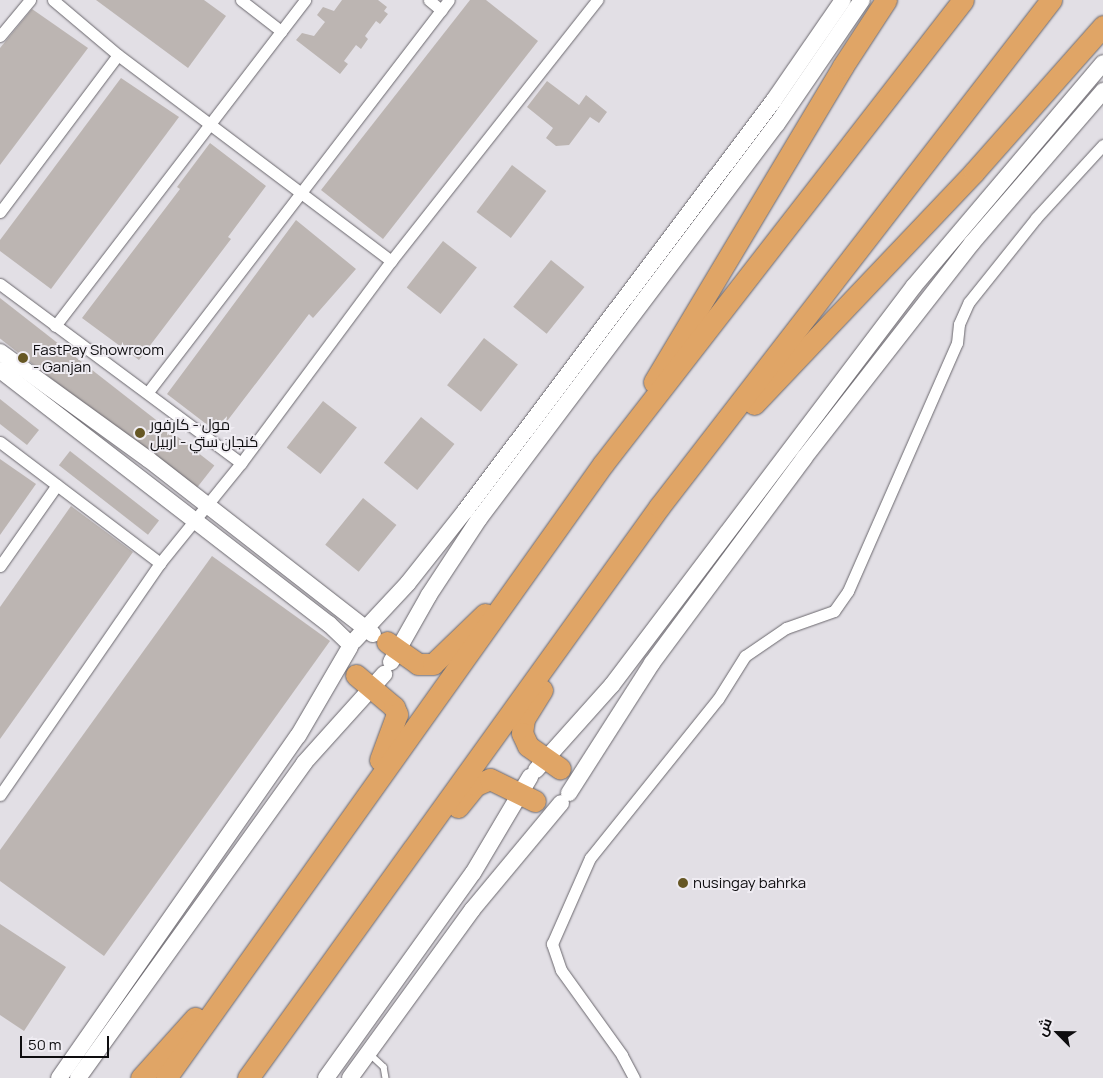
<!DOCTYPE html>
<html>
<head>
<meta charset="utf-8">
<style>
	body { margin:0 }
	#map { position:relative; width:1103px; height:1078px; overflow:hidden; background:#e2dfe5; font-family:Manrope,Cairo,sans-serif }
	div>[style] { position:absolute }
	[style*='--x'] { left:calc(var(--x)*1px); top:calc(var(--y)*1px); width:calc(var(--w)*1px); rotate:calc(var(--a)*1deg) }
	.building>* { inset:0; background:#bcb5b2; transform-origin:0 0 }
	.roads { filter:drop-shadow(0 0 1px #6a676d) drop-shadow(0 0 1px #6a676d) }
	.lane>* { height:5.5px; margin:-2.75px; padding:0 2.75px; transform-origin:2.75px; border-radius:2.75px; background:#fff }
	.street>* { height:11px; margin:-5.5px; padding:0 5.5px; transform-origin:5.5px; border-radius:5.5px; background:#fff }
	.secondary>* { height:16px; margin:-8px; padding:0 8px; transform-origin:8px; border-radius:8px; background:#fff }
	.highway>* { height:21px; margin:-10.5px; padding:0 10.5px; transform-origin:10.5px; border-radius:10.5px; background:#e0a566 }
	.dots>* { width:14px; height:14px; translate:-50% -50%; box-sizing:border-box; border:2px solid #efecf2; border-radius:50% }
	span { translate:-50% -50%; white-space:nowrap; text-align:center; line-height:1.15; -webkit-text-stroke:4px #efecf2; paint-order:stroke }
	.poi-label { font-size:15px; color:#0e0d0f }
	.left { translate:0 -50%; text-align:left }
	.north { position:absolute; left:1033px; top:1008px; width:50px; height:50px; -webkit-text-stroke:4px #efecf2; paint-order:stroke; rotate:293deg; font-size:14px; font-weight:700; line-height:20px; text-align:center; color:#0e0d0f }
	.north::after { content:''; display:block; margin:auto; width:18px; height:22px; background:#0e0d0f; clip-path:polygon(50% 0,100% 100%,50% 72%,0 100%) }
	.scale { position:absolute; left:20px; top:1036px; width:89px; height:22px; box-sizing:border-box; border:2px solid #0e0d0f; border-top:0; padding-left:6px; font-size:15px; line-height:18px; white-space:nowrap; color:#0e0d0f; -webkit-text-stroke:4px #efecf2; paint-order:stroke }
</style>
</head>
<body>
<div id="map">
	<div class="building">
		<div style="clip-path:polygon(96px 0,204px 0,226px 16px,188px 68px)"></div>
		<div style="clip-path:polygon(342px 0,378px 0,387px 7px,384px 11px,388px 14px,380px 24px,376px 21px,365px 36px,368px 39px,361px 49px,356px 45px,344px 61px,348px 64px,340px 74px,296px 40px,302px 33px,314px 36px,325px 22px,317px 15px,323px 7px,334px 11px)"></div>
		<div style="clip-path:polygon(470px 0,486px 0,538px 41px,383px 239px,321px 190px)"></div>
		<div style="clip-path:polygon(32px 9px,88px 48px,0 165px,0 48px)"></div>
		<div style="clip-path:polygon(121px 78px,179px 117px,51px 289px,0 251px,0 240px)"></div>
		<div style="clip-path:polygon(547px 81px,579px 105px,586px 95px,607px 112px,599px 123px,590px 117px,569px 145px,556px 146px,546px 138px,553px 128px,527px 107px)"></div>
		<div style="clip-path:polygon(210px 143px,266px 186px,228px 237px,231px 239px,139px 360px,82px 318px,180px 189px,177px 187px)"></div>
		<div style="left:512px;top:165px;width:43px;height:59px;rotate:37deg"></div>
		<div style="clip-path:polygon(296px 220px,356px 269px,313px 318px,309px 314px,218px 433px,167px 394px)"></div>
		<div style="left:443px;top:241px;width:43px;height:59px;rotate:38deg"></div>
		<div style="left:551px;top:260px;width:43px;height:60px;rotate:39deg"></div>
		<div style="left:0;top:298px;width:272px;height:32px;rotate:38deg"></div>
		<div style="left:484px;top:338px;width:43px;height:60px;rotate:38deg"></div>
		<div style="clip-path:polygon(0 399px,39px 430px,27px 445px,0 424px)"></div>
		<div style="left:323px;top:401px;width:43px;height:59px;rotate:38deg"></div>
		<div style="left:421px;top:417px;width:43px;height:59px;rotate:39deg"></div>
		<div style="left:70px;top:451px;width:113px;height:18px;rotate:38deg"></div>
		<div style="clip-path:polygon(0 459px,36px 484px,0 535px)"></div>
		<div style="left:363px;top:498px;width:43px;height:60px;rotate:39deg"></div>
		<div style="clip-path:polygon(71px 506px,133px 552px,0 739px,0 607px)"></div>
		<div style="clip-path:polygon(212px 556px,330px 641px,104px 956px,0 881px,0 850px)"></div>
		<div style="clip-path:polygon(0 924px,66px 967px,24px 1031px,0 1015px)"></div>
	</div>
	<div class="roads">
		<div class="lane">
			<div style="--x:370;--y:1054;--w:19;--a:43"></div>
			<div style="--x:384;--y:1067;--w:11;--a:80"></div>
		</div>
		<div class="street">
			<div style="--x:53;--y:0;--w:85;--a:40.2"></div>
			<div style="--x:118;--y:55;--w:342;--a:37"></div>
			<div style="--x:241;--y:0;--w:51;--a:37.8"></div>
			<div style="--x:429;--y:0;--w:16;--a:40"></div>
			<div style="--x:0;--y:36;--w:47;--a:-50.2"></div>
			<div style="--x:0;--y:212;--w:196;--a:-53.1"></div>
			<div style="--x:0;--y:284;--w:300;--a:36.6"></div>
			<div style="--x:55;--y:326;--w:411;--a:-52.5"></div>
			<div style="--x:148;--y:392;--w:494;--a:-52.5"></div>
			<div style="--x:0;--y:442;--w:201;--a:37.1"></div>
			<div style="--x:0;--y:566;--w:99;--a:-54.9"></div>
			<div style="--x:0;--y:795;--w:282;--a:-55.4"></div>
			<div style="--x:160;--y:563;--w:129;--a:-51"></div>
			<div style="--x:241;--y:463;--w:252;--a:-53.4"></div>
			<div style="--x:391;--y:261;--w:333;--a:-51.7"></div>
			<div style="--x:634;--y:1078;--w:26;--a:-118"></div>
			<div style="--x:622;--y:1055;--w:105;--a:-125.7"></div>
			<div style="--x:561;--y:970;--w:28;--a:-109"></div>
			<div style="--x:552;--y:944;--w:94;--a:-66.2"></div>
			<div style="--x:590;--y:858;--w:204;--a:-51.2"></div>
			<div style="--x:718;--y:699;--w:51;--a:-57.9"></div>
			<div style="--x:745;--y:656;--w:50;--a:-34.3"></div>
			<div style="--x:786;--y:628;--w:51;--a:-19.5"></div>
			<div style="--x:834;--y:611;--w:24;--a:-55"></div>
			<div style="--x:848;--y:591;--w:271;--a:-66.3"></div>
			<div style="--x:957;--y:343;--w:19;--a:-84"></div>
			<div style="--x:959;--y:324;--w:24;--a:-66"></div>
			<div style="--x:969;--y:302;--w:107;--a:-51.4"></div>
			<div style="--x:1036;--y:218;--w:99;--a:-47.5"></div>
		</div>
		<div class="secondary">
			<div style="--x:0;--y:352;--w:183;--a:35.9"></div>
			<div style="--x:148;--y:459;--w:285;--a:37.9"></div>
			<div style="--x:0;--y:370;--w:416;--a:37.7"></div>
			<div style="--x:329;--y:624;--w:30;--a:44"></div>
			<div style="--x:354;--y:641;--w:79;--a:-47"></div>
			<div style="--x:408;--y:583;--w:92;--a:-51.6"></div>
			<div style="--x:465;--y:511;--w:514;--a:-53.06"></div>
			<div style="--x:774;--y:100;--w:121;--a:-55.4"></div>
			<div style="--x:391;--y:662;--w:77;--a:-60.4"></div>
			<div style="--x:429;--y:595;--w:91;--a:-56.7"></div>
			<div style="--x:479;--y:519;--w:495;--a:-53"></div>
			<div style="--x:777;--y:124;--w:150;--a:-55.6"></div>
			<div style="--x:536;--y:770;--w:114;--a:-48.2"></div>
			<div style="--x:612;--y:685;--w:500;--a:-52.88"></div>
			<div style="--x:914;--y:286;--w:292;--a:-49.7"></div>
			<div style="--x:569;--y:793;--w:154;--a:-57.4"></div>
			<div style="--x:652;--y:663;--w:255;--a:-53.4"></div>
			<div style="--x:804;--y:458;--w:273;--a:-52"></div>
			<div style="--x:972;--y:243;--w:201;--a:-49.2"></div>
			<div style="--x:59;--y:1078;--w:417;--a:-55.1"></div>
			<div style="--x:298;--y:736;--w:103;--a:-59.7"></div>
			<div style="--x:78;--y:1078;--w:388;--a:-54.3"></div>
			<div style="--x:304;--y:763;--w:120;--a:-48"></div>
			<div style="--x:326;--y:1078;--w:252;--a:-54.4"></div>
			<div style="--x:473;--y:873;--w:112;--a:-59.3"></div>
			<div style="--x:350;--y:1078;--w:208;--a:-54"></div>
			<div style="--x:472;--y:910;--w:139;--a:-50.2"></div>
		</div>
		<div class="highway">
			<div style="--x:654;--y:382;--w:368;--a:-59.1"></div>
			<div style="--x:843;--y:66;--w:79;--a:-56.9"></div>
			<div style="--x:754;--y:404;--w:320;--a:-46.5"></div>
			<div style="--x:974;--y:172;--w:195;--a:-48.5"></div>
			<div style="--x:387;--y:642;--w:38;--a:35"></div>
			<div style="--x:418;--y:664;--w:15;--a:0"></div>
			<div style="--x:433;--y:664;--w:72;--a:-43.9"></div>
			<div style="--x:356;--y:675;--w:50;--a:40.1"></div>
			<div style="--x:394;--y:707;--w:8;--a:67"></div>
			<div style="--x:397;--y:714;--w:49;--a:110.3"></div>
			<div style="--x:542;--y:690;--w:34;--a:122"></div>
			<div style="--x:524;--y:719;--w:14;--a:98"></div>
			<div style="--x:522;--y:733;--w:14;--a:65"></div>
			<div style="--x:528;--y:746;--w:39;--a:35"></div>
			<div style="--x:458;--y:807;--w:28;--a:-51"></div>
			<div style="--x:476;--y:785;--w:15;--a:-23"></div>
			<div style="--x:490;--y:779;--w:50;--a:26.1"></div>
			<div style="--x:141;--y:1078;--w:81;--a:-48"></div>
			<div style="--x:166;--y:1078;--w:754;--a:-54.56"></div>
			<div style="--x:603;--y:464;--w:587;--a:-52.19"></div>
			<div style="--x:248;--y:1078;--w:704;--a:-54.25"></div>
			<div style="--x:659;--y:507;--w:641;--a:-52.29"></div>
		</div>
	</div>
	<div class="dots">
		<div style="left:23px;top:358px;background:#665724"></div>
		<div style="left:140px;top:433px;background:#665724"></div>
		<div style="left:683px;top:883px;background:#665724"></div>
	</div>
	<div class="poi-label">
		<span class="left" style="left:33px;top:358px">FastPay Showroom<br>- Ganjan</span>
		<span class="left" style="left:150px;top:433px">مول - كارفور<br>كنجان ستي - اربيل</span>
		<span class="left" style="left:693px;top:883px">nusingay bahrka</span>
	</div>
	<div class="north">ش</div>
	<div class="scale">50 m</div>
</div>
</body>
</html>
